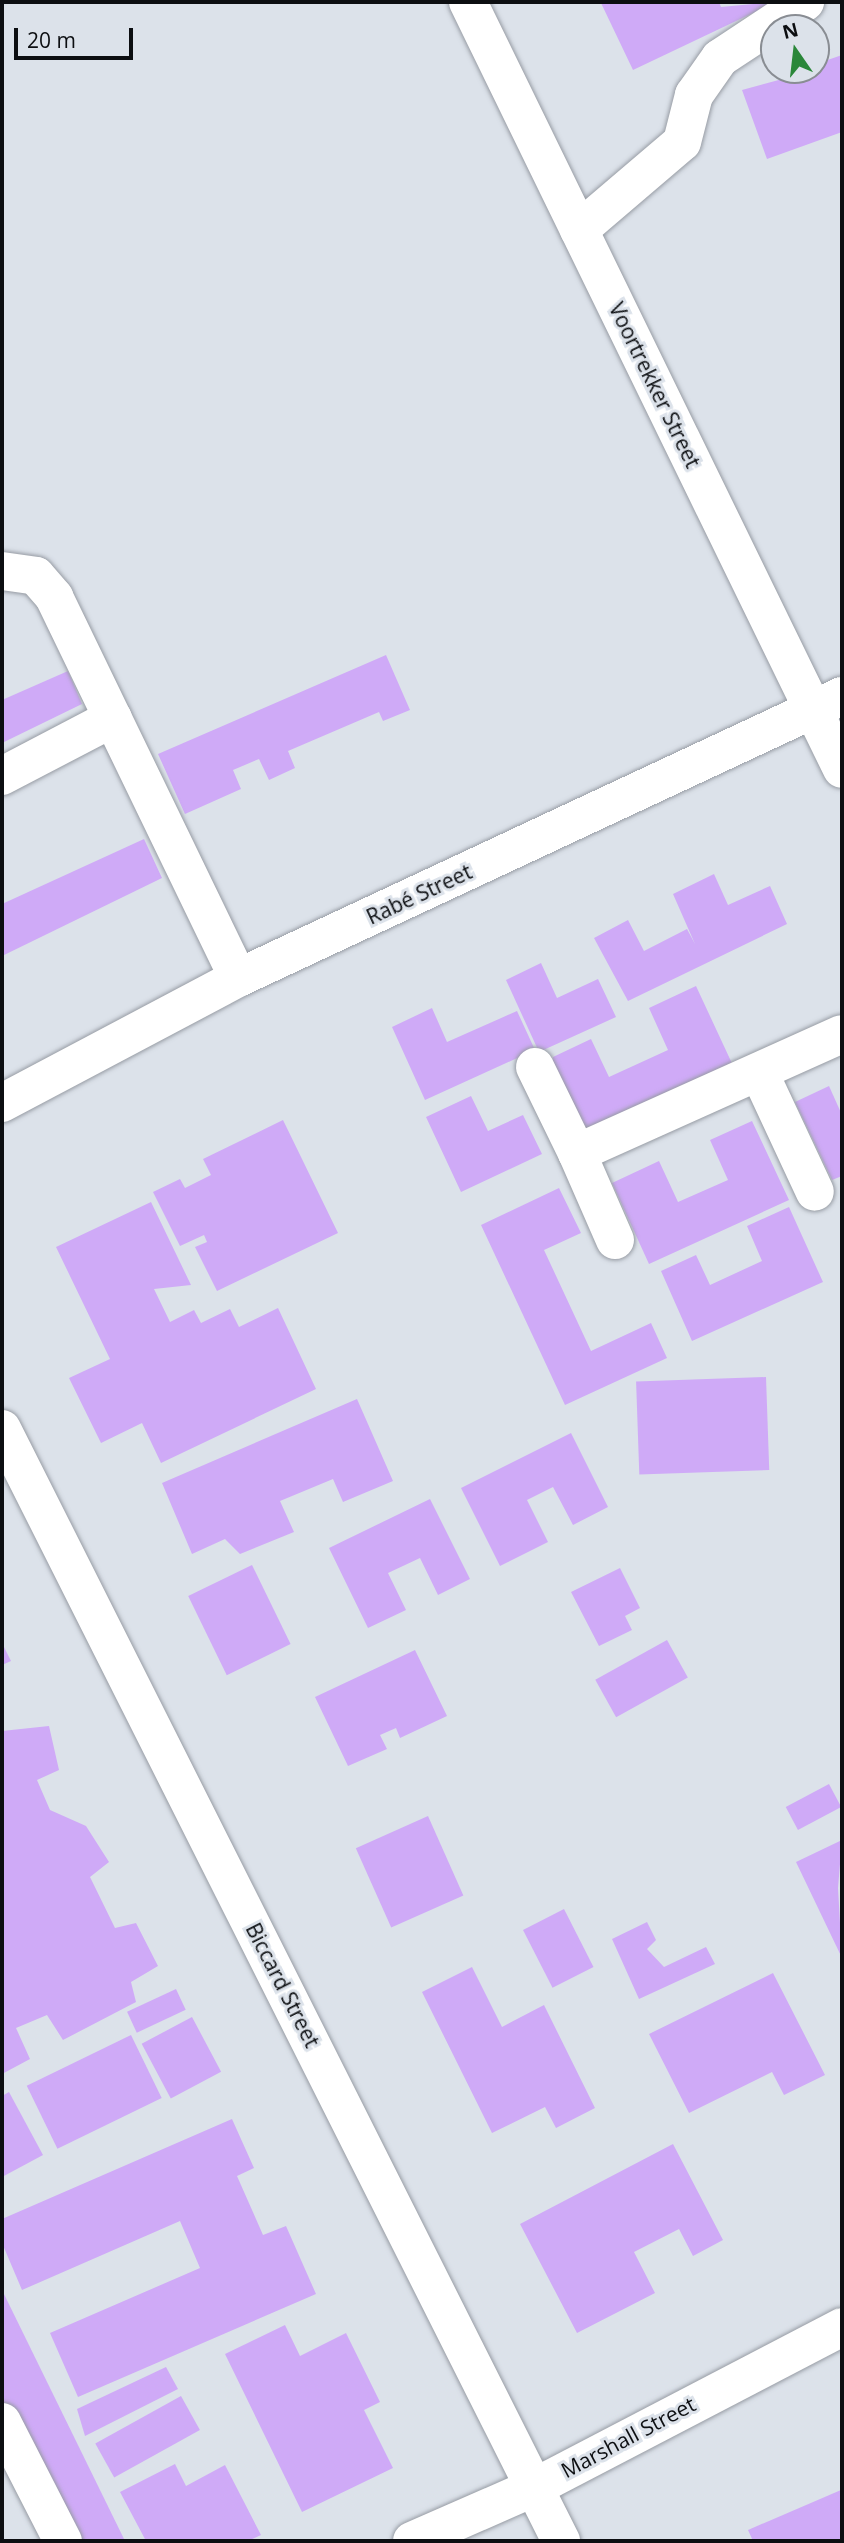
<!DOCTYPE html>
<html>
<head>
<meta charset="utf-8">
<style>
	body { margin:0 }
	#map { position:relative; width:844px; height:2543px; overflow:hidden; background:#dce2ea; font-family:"Open Sans",sans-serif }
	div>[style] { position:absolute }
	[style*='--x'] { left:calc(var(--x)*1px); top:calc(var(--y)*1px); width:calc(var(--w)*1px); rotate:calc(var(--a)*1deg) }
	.building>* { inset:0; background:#cfaaf7; transform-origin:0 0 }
	.roads { filter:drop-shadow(0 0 2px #979ca4) drop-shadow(0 0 2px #979ca4) }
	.minor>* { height:38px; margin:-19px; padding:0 19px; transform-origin:19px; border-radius:19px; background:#fff }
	span { translate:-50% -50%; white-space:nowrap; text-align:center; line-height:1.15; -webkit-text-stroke:6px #dce2ea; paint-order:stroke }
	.street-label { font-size:21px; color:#0c0e11 }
	.frame { position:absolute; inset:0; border:4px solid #0c0e11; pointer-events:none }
	.north { position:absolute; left:760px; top:14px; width:70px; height:70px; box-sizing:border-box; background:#dce2ea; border:2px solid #898d93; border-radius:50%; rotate:346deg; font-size:19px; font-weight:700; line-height:28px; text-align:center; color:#0c0e11 }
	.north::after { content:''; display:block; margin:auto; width:24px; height:32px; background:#2a8739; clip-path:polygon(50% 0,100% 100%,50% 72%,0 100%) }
	.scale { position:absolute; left:14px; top:28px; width:119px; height:32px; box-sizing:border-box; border:4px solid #0c0e11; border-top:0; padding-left:9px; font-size:21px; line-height:24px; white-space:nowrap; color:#0c0e11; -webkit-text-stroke:5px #dce2ea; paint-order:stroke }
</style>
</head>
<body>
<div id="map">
	<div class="building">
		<div style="clip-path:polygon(719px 2px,721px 7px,776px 2px,633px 70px,601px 3px)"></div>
		<div style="clip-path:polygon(842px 55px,842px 132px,767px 159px,742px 90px,816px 70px,816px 64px)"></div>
		<div style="clip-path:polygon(386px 655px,410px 710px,383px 721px,379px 712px,288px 751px,295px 768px,269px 780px,259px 759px,233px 770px,241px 789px,185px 814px,158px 754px)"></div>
		<div style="clip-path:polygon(68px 671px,82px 704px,2px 743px,2px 700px)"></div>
		<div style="clip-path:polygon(144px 839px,162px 878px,2px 956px,2px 904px)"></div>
		<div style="clip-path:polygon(714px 874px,728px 905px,770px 886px,787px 924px,628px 1001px,594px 938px,628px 920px,644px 951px,687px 929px,695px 944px,673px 894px)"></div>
		<div style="clip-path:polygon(541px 963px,557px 998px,598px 979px,616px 1017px,539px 1052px,506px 980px)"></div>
		<div style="clip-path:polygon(696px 986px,736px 1072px,586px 1141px,552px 1069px,553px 1057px,591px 1039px,609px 1077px,668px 1050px,649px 1008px)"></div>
		<div style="clip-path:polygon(432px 1008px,447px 1042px,517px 1011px,535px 1050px,425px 1100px,392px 1027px)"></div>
		<div style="clip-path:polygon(829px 1086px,842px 1115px,842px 1176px,832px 1180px,795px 1102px)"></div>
		<div style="clip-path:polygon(471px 1096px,488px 1131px,523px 1115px,542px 1154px,461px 1192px,426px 1117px)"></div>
		<div style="clip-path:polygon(283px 1120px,338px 1233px,217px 1291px,195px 1247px,207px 1242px,204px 1235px,180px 1246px,153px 1192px,180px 1179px,185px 1188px,211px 1175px,203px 1159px)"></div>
		<div style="clip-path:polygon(752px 1121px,789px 1200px,649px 1264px,612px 1183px,659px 1161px,678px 1202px,728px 1180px,710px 1140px)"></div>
		<div style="clip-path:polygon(559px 1188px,581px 1233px,544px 1250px,591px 1351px,651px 1323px,667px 1358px,565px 1405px,481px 1225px)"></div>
		<div style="clip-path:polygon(151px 1202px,191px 1285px,154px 1289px,170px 1322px,194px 1310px,201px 1323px,230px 1309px,239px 1327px,278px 1308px,316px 1389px,161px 1463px,142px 1423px,101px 1443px,69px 1378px,110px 1359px,56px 1247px)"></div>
		<div style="clip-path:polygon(789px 1207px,823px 1282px,692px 1341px,661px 1271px,696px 1255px,710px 1285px,762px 1261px,747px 1226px)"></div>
		<div style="left:766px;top:1377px;width:93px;height:130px;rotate:88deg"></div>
		<div style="clip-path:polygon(357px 1399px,393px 1481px,343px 1502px,333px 1479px,280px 1501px,294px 1532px,240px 1554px,225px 1539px,192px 1554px,162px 1483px)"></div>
		<div style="clip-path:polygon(571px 1433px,608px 1507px,573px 1525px,553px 1487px,527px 1500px,548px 1542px,500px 1566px,461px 1488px)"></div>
		<div style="clip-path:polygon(430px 1499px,470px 1579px,438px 1595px,420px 1558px,388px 1573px,406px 1610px,368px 1628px,329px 1548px)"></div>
		<div style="left:252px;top:1565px;width:88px;height:71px;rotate:64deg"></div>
		<div style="clip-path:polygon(620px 1568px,640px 1608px,625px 1616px,632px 1630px,599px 1646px,571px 1592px)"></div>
		<div style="left:667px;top:1640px;width:43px;height:82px;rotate:61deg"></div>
		<div style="clip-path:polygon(2px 1643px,11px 1661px,2px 1665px)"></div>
		<div style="clip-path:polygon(415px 1650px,447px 1716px,400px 1738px,396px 1728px,380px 1735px,387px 1749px,348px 1766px,315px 1697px)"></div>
		<div style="clip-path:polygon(49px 1726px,59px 1770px,37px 1780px,50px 1810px,86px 1826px,109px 1862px,90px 1877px,115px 1928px,136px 1923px,158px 1966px,131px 1982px,136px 2002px,63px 2040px,47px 2015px,16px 2028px,30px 2059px,2px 2074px,2px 1731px)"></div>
		<div style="left:829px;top:1784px;width:26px;height:49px;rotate:62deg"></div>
		<div style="left:428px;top:1816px;width:87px;height:79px;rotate:66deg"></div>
		<div style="clip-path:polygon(842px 1840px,838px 1888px,842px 1958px,796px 1862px)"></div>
		<div style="left:564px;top:1909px;width:65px;height:46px;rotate:63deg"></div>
		<div style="clip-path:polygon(647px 1922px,656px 1940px,647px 1949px,664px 1967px,706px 1947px,715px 1964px,639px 1999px,612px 1939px)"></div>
		<div style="clip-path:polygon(472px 1967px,502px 2027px,544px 2005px,595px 2108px,556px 2128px,545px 2107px,492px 2133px,422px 1992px)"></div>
		<div style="clip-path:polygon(773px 1973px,825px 2075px,784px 2095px,772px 2072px,689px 2113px,649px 2034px)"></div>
		<div style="left:176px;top:1989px;width:23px;height:54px;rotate:65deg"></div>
		<div style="left:192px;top:2017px;width:62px;height:57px;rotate:62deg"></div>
		<div style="left:131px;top:2035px;width:70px;height:116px;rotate:64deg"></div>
		<div style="clip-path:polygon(9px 2092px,43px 2155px,2px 2177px,2px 2096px)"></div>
		<div style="clip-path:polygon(232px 2119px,254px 2168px,237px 2176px,263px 2235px,286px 2226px,316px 2294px,78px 2397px,50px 2333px,200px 2268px,180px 2221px,22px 2290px,2px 2243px,2px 2219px)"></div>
		<div style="clip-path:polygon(673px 2144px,723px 2240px,693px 2256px,679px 2229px,634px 2252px,655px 2293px,577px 2333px,520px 2224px)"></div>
		<div style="clip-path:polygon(2px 2290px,125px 2541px,73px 2541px,2px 2401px)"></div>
		<div style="clip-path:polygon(285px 2325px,300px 2356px,346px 2333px,380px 2402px,364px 2410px,393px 2468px,302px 2512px,225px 2354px)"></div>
		<div style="clip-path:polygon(166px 2367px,178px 2389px,85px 2436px,77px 2409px)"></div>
		<div style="left:181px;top:2396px;width:39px;height:98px;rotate:61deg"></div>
		<div style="clip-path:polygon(175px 2464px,186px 2486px,225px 2465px,261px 2535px,248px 2541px,146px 2541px,120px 2492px)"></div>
		<div style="clip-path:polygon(841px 2490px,842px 2541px,753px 2541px,748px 2530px)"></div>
	</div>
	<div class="roads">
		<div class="minor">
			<div style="--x:468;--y:2;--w:853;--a:64.01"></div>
			<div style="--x:579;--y:230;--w:135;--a:-40.5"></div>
			<div style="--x:682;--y:142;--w:49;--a:-75.7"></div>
			<div style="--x:694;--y:95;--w:45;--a:-54.9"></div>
			<div style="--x:720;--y:58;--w:102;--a:-33.4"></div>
			<div style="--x:2;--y:571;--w:34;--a:8"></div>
			<div style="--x:36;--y:576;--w:28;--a:49"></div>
			<div style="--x:54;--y:597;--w:423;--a:64.2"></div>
			<div style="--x:2;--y:776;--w:125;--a:-27.6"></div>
			<div style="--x:535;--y:1067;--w:96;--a:64"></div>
			<div style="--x:759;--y:1072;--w:132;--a:65"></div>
			<div style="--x:2;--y:1103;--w:267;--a:-27.9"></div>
			<div style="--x:238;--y:978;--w:667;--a:-25.03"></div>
			<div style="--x:615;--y:1240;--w:95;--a:-113.6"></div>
			<div style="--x:577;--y:1153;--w:290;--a:-24.2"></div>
			<div style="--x:2;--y:1429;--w:1245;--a:63.31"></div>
			<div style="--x:2;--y:2422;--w:134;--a:62.9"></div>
			<div style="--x:412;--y:2541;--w:134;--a:-23.7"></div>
			<div style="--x:535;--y:2487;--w:346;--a:-27.5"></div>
		</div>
	</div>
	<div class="street-label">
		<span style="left:655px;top:385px;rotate:64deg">Voortrekker Street</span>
		<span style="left:419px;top:894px;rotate:-25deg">Rabé Street</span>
		<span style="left:283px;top:1985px;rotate:63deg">Biccard Street</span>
		<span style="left:628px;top:2437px;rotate:-28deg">Marshall Street</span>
	</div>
	<div class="frame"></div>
	<div class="north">N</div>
	<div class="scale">20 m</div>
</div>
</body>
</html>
